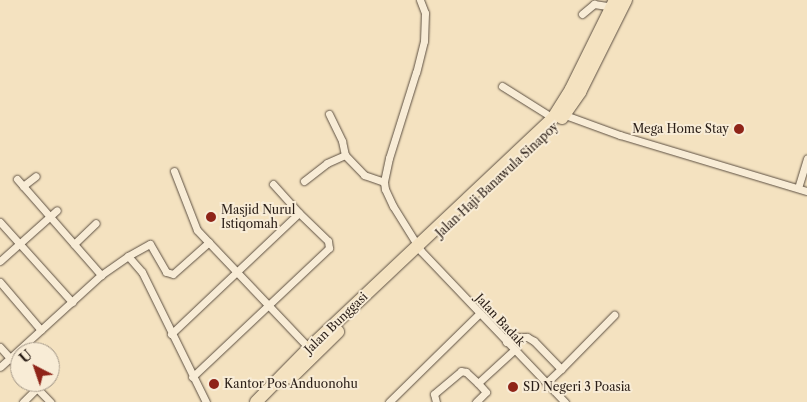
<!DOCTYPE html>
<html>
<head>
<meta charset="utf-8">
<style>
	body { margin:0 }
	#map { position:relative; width:807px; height:402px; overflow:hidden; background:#f4e2c0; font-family:"Libre Caslon Text",serif }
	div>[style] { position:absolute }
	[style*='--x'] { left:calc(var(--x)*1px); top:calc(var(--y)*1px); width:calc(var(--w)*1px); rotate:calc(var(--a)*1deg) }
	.roads { filter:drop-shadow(0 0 1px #5c4f41) drop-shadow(0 0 1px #5c4f41) }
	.street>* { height:7px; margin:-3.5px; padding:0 3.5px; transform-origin:3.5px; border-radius:3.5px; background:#f8ecd6 }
	.highway>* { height:12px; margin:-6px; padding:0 6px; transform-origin:6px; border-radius:6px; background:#f4e2c0 }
	.dots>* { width:14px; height:14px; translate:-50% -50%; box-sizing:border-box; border:2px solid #f8ecd6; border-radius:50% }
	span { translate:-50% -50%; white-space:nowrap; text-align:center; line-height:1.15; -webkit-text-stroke:4px #f8ecd6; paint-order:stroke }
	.poi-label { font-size:12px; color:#2a1e17 }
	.right { translate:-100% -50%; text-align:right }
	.left { translate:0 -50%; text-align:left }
	.street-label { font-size:12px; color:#2a1e17 }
	.north { position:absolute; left:10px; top:342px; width:50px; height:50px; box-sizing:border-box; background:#f8ecd6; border:1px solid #a69a8a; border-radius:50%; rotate:319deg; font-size:14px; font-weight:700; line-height:20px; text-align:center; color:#2a1e17 }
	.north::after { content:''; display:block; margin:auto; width:18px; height:22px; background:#8f2418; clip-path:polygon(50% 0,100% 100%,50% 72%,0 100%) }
</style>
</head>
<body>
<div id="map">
	<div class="roads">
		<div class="street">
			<div style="--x:420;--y:0;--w:14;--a:69"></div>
			<div style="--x:425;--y:13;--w:28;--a:92"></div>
			<div style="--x:424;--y:41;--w:32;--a:104"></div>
			<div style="--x:416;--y:72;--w:90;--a:107.4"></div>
			<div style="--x:389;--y:158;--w:25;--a:102"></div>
			<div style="--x:384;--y:182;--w:7;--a:82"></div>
			<div style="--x:385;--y:189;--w:19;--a:65"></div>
			<div style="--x:393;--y:206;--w:53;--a:58.1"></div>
			<div style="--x:421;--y:251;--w:209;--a:46.4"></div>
			<div style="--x:582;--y:14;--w:16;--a:-40"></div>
			<div style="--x:594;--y:4;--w:18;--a:9"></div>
			<div style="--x:502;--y:86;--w:60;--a:32.1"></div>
			<div style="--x:329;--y:114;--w:30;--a:64"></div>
			<div style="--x:342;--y:141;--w:14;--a:78"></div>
			<div style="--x:345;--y:155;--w:28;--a:46"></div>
			<div style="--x:364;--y:175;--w:21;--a:19"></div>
			<div style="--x:565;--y:115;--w:59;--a:20"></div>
			<div style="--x:620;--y:135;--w:195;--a:16.7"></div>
			<div style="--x:174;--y:171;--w:63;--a:68.7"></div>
			<div style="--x:197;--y:230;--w:163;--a:46.5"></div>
			<div style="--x:17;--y:179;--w:128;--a:48.8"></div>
			<div style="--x:304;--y:181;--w:29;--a:-38"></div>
			<div style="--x:327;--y:163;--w:20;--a:-24"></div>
			<div style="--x:273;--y:184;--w:39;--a:48"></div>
			<div style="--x:23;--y:186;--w:16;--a:-38"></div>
			<div style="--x:798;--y:188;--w:31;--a:-73"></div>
			<div style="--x:0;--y:222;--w:108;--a:48"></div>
			<div style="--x:74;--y:244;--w:30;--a:-44"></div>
			<div style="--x:128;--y:256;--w:25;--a:-29"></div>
			<div style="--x:150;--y:244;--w:32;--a:60"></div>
			<div style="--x:166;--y:272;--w:7;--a:16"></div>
			<div style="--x:173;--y:274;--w:48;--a:-41.6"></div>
			<div style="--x:0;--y:261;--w:76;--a:-41.8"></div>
			<div style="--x:0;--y:282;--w:63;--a:49.5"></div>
			<div style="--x:171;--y:334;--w:176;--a:-43.4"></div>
			<div style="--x:299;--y:213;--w:40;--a:44"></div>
			<div style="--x:328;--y:241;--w:7;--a:82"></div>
			<div style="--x:329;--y:248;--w:188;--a:136.7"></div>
			<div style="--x:506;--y:342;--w:11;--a:-27"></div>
			<div style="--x:516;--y:337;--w:11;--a:0"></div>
			<div style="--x:527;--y:337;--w:8;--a:30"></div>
			<div style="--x:534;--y:341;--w:39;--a:46"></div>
			<div style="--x:561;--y:369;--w:76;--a:-45.5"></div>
			<div style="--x:0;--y:347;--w:15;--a:48"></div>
			<div style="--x:10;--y:358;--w:13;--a:138"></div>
			<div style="--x:20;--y:369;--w:15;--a:-132"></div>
			<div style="--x:10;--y:358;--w:123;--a:-42.4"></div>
			<div style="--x:101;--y:275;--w:33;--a:-35"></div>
			<div style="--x:128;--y:256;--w:21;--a:49"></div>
			<div style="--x:142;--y:272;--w:145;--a:63.8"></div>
			<div style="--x:31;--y:382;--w:28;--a:46"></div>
			<div style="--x:546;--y:383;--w:21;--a:-43"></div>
			<div style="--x:23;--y:402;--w:20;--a:-45"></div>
			<div style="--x:389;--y:402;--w:126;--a:-44.4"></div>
			<div style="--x:436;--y:402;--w:8;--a:-104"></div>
			<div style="--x:434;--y:394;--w:35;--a:-40"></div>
			<div style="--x:461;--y:371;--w:5;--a:11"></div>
			<div style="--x:466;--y:372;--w:16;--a:43"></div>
			<div style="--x:476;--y:402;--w:14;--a:-45"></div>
			<div style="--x:486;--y:392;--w:12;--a:-132"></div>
			<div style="--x:478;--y:383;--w:49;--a:-42.5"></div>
		</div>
		<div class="highway">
			<div style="--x:562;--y:118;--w:32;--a:-55"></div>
			<div style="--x:580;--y:92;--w:103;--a:-63.4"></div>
			<div style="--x:291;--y:378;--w:66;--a:-44.4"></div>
			<div style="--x:256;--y:402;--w:76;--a:-45.5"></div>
			<div style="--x:309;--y:348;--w:335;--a:-43.3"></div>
			<div style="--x:553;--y:118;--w:34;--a:-58"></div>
			<div style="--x:571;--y:89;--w:99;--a:-63.7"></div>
		</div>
	</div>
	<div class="dots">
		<div style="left:739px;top:129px;background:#8f2418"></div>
		<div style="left:211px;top:217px;background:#8f2418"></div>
		<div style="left:214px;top:384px;background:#8f2418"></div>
		<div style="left:513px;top:387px;background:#8f2418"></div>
	</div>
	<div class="poi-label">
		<span class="right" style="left:729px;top:129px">Mega Home Stay</span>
		<span class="left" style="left:221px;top:217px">Masjid Nurul<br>Istiqomah</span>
		<span class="left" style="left:224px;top:384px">Kantor Pos Anduonohu</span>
		<span class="left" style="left:523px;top:387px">SD Negeri 3 Poasia</span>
	</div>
	<div class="street-label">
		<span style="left:497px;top:180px;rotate:-43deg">Jalan Haji Banawula Sinapoy</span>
		<span style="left:500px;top:320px;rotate:47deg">Jalan Badak</span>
		<span style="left:336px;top:323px;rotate:-44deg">Jalan Bunggasi</span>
	</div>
	<div class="north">U</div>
</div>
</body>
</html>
